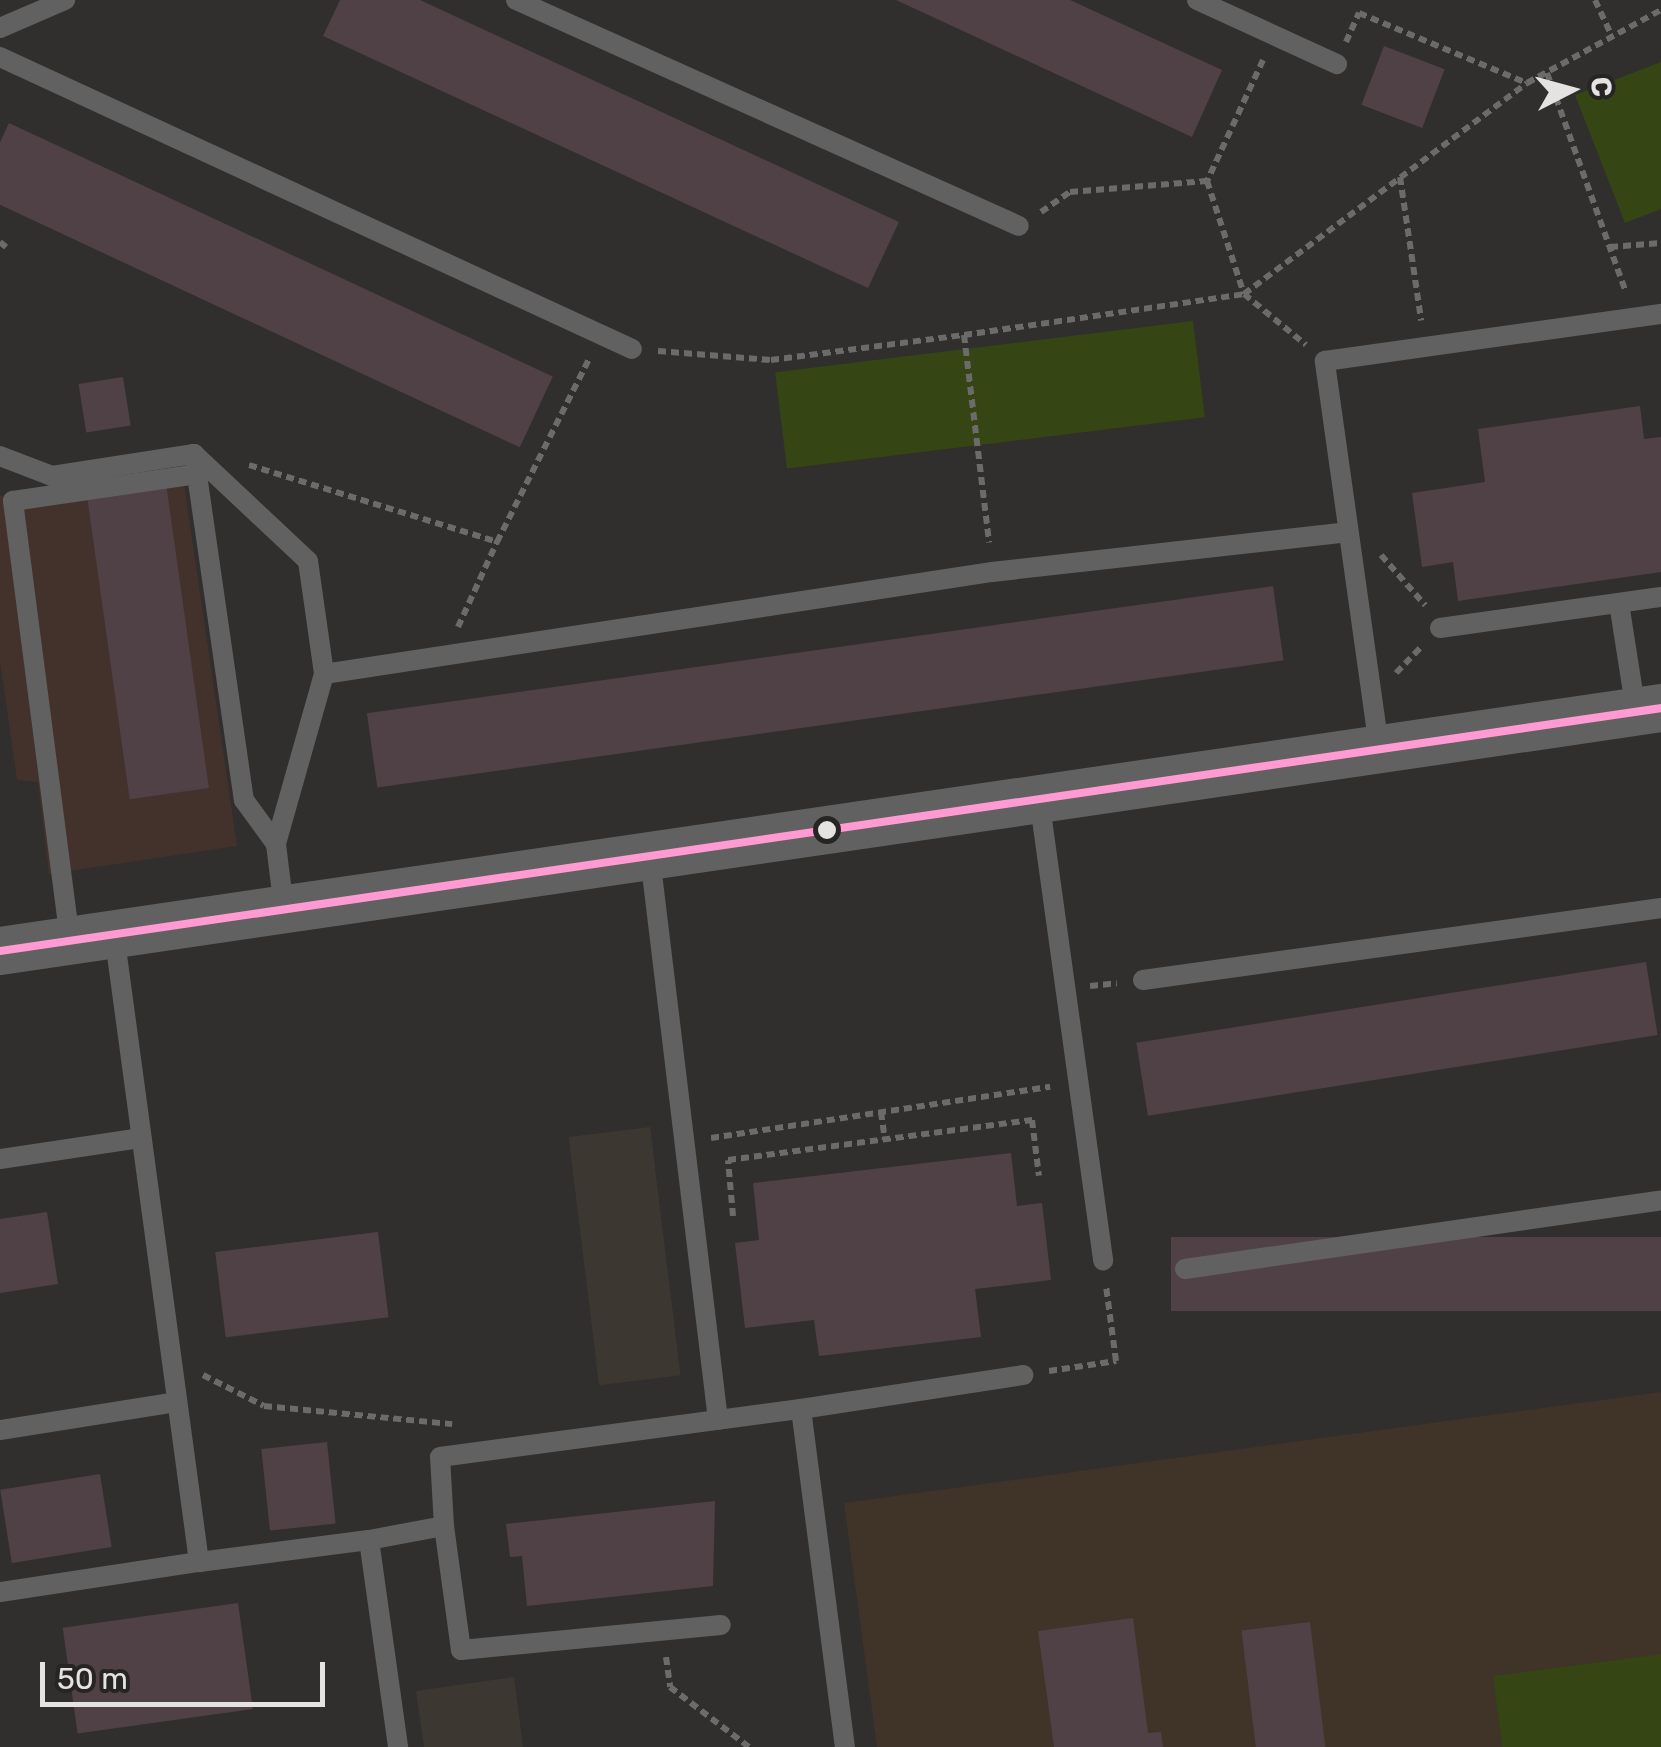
<!DOCTYPE html>
<html>
<head>
<meta charset="utf-8">
<style>
	body { margin:0 }
	#map { position:relative; width:1661px; height:1747px; overflow:hidden; background:#302f2d; font-family:Rubik,sans-serif }
	div>[style] { position:absolute }
	[style*='--x'] { left:calc(var(--x)*1px); top:calc(var(--y)*1px); width:calc(var(--w)*1px); rotate:calc(var(--a)*1deg) }
	.built>* { inset:0; background:#3c3831; transform-origin:0 0 }
	.education>* { inset:0; background:#403327 }
	.medical>* { inset:0; background:#42322b }
	.green>* { inset:0; background:#354513; transform-origin:0 0 }
	.building>* { inset:0; background:#504147; transform-origin:0 0 }
	.path>* { height:6px; margin-top:-3px; transform-origin:0; background:repeating-linear-gradient(90deg,#6c6b6b 0 8px,transparent 0 13px) }
	.service>* { height:20px; margin:-10px; padding:0 10px; transform-origin:10px; border-radius:10px; background:#616161 }
	.tertiary>* { height:48px; margin:-24px; padding:0 24px; transform-origin:24px; border-radius:24px; background:#616161 }
	.bus-1>* { height:8px; margin:-4px; padding:0 4px; transform-origin:4px; border-radius:4px; background:#ff9ad2 }
	.dots>* { width:28px; height:28px; translate:-50% -50%; box-sizing:border-box; border:5px solid #272523; border-radius:50% }
	span { translate:-50% -50%; white-space:nowrap; text-align:center; line-height:1.15; -webkit-text-stroke:10px #272523; paint-order:stroke }
	.north { position:absolute; left:1521px; top:40px; width:100px; height:100px; -webkit-text-stroke:8px #272523; paint-order:stroke; rotate:84deg; font-size:28px; font-weight:700; line-height:40px; text-align:center; color:#e5e3e2 }
	.north::after { content:''; display:block; margin:auto; width:35px; height:45px; background:#e5e3e2; clip-path:polygon(50% 0,100% 100%,50% 72%,0 100%) }
	.scale { position:absolute; left:40px; top:1662px; width:285px; height:45px; box-sizing:border-box; border:5px solid #e5e3e2; border-top:0; padding-left:12px; font-size:30px; line-height:35px; white-space:nowrap; color:#e5e3e2; -webkit-text-stroke:8px #272523; paint-order:stroke }
</style>
</head>
<body>
<div id="map">
	<div class="built">
		<div style="left:650px;top:1127px;width:250px;height:82px;rotate:83deg"></div>
		<div style="clip-path:polygon(514px 1677px,523px 1747px,424px 1747px,416px 1691px)"></div>
	</div>
	<div class="education">
		<div style="clip-path:polygon(1661px 1392px,1661px 1747px,877px 1747px,844px 1503px)"></div>
	</div>
	<div class="medical">
		<div style="clip-path:polygon(182px 470px,237px 846px,49px 874px,38px 782px,17px 780px,0 661px,0 496px)"></div>
	</div>
	<div class="green">
		<div style="clip-path:polygon(1661px 62px,1661px 209px,1625px 223px,1575px 95px)"></div>
		<div style="left:1193px;top:321px;width:97px;height:421px;rotate:83deg"></div>
		<div style="clip-path:polygon(1661px 1654px,1661px 1747px,1502px 1747px,1493px 1676px)"></div>
	</div>
	<div class="building">
		<div style="clip-path:polygon(340px 0,420px 0,899px 222px,868px 288px,323px 36px)"></div>
		<div style="clip-path:polygon(896px 0,1070px 0,1222px 70px,1192px 137px)"></div>
		<div style="left:1384px;top:46px;width:65px;height:63px;rotate:21deg"></div>
		<div style="left:9px;top:123px;width:600px;height:78px;rotate:25deg"></div>
		<div style="left:123px;top:377px;width:49px;height:45px;rotate:81deg"></div>
		<div style="clip-path:polygon(1640px 406px,1644px 439px,1661px 437px,1661px 572px,1458px 601px,1453px 562px,1422px 567px,1412px 493px,1485px 482px,1478px 429px)"></div>
		<div style="left:166px;top:483px;width:308px;height:80px;rotate:82deg"></div>
		<div style="left:1273px;top:586px;width:75px;height:915px;rotate:82deg"></div>
		<div style="left:1646px;top:962px;width:74px;height:516px;rotate:81deg"></div>
		<div style="clip-path:polygon(1011px 1153px,1017px 1206px,1042px 1203px,1051px 1280px,975px 1289px,981px 1337px,819px 1356px,814px 1320px,745px 1328px,735px 1243px,759px 1240px,753px 1183px)"></div>
		<div style="clip-path:polygon(47px 1212px,58px 1284px,0 1293px,0 1219px)"></div>
		<div style="left:378px;top:1232px;width:86px;height:164px;rotate:83deg"></div>
		<div style="left:1661px;top:1237px;width:74px;height:490px;rotate:90deg"></div>
		<div style="left:327px;top:1442px;width:82px;height:66px;rotate:84deg"></div>
		<div style="left:100px;top:1474px;width:74px;height:101px;rotate:81deg"></div>
		<div style="clip-path:polygon(715px 1501px,713px 1586px,527px 1606px,522px 1556px,510px 1557px,506px 1524px)"></div>
		<div style="left:238px;top:1603px;width:107px;height:177px;rotate:82deg"></div>
		<div style="clip-path:polygon(1133px 1618px,1148px 1733px,1161px 1732px,1163px 1747px,1054px 1747px,1038px 1631px)"></div>
		<div style="left:1310px;top:1622px;width:126px;height:69px;rotate:83deg"></div>
	</div>
	<div class="path">
		<div style="--x:1595;--y:0;--w:38;--a:65"></div>
		<div style="--x:1346;--y:42;--w:32;--a:-66"></div>
		<div style="--x:1359;--y:13;--w:181;--a:22.7"></div>
		<div style="--x:1263;--y:60;--w:133;--a:114.8"></div>
		<div style="--x:1207;--y:181;--w:119;--a:71.9"></div>
		<div style="--x:1244;--y:294;--w:353;--a:-36.7"></div>
		<div style="--x:1527;--y:83;--w:153;--a:-28.6"></div>
		<div style="--x:1547;--y:73;--w:233;--a:70.2"></div>
		<div style="--x:1400;--y:177;--w:145;--a:81.6"></div>
		<div style="--x:1041;--y:212;--w:35;--a:-35"></div>
		<div style="--x:1070;--y:192;--w:137;--a:-4.6"></div>
		<div style="--x:0;--y:242;--w:8;--a:40"></div>
		<div style="--x:1610;--y:247;--w:51;--a:-4.5"></div>
		<div style="--x:964;--y:335;--w:283;--a:-8.3"></div>
		<div style="--x:1244;--y:294;--w:80;--a:39.4"></div>
		<div style="--x:658;--y:351;--w:113;--a:4.6"></div>
		<div style="--x:771;--y:360;--w:195;--a:-7.4"></div>
		<div style="--x:964;--y:335;--w:209;--a:83.1"></div>
		<div style="--x:249;--y:465;--w:260;--a:17.2"></div>
		<div style="--x:497;--y:542;--w:207;--a:-63.3"></div>
		<div style="--x:1381;--y:555;--w:67;--a:48.7"></div>
		<div style="--x:458;--y:627;--w:94;--a:-65.4"></div>
		<div style="--x:1396;--y:673;--w:37;--a:-46"></div>
		<div style="--x:1090;--y:986;--w:27;--a:-6"></div>
		<div style="--x:881;--y:1112;--w:28;--a:82"></div>
		<div style="--x:711;--y:1138;--w:343;--a:-8.6"></div>
		<div style="--x:733;--y:1216;--w:56;--a:-95.1"></div>
		<div style="--x:728;--y:1160;--w:307;--a:-7.5"></div>
		<div style="--x:1032;--y:1120;--w:56;--a:82.9"></div>
		<div style="--x:1049;--y:1371;--w:68;--a:-8.5"></div>
		<div style="--x:1116;--y:1361;--w:76;--a:-97.6"></div>
		<div style="--x:203;--y:1375;--w:68;--a:26.9"></div>
		<div style="--x:264;--y:1406;--w:189;--a:5.5"></div>
		<div style="--x:666;--y:1657;--w:30;--a:82"></div>
		<div style="--x:670;--y:1687;--w:99;--a:37.2"></div>
	</div>
	<div class="service">
		<div style="--x:516;--y:0;--w:551;--a:24.19"></div>
		<div style="--x:1197;--y:0;--w:154;--a:24.6"></div>
		<div style="--x:0;--y:28;--w:71;--a:-23.3"></div>
		<div style="--x:0;--y:57;--w:696;--a:24.8"></div>
		<div style="--x:194;--y:454;--w:156;--a:43.2"></div>
		<div style="--x:308;--y:561;--w:114;--a:81.9"></div>
		<div style="--x:324;--y:674;--w:177;--a:105.8"></div>
		<div style="--x:276;--y:844;--w:65;--a:83"></div>
		<div style="--x:0;--y:456;--w:56;--a:21"></div>
		<div style="--x:52;--y:476;--w:144;--a:-8.8"></div>
		<div style="--x:194;--y:454;--w:350;--a:81.8"></div>
		<div style="--x:244;--y:800;--w:54;--a:54"></div>
		<div style="--x:1619;--y:603;--w:109;--a:81.1"></div>
		<div style="--x:1440;--y:628;--w:223;--a:-8"></div>
		<div style="--x:324;--y:674;--w:676;--a:-8.68"></div>
		<div style="--x:992;--y:572;--w:357;--a:-6.4"></div>
		<div style="--x:1379;--y:747;--w:390;--a:-98"></div>
		<div style="--x:1325;--y:361;--w:339;--a:-8"></div>
		<div style="--x:1039;--y:798;--w:467;--a:82.1"></div>
		<div style="--x:650;--y:857;--w:567;--a:83.11"></div>
		<div style="--x:114;--y:933;--w:635;--a:82.3"></div>
		<div style="--x:199;--y:1562;--w:171;--a:-7.4"></div>
		<div style="--x:369;--y:1540;--w:209;--a:82"></div>
		<div style="--x:70;--y:940;--w:443;--a:-97.4"></div>
		<div style="--x:13;--y:501;--w:186;--a:-8.3"></div>
		<div style="--x:1143;--y:980;--w:523;--a:-7.91"></div>
		<div style="--x:0;--y:1159;--w:143;--a:-8.5"></div>
		<div style="--x:1185;--y:1269;--w:481;--a:-8.2"></div>
		<div style="--x:801;--y:1409;--w:225;--a:-8.7"></div>
		<div style="--x:0;--y:1430;--w:178;--a:-9"></div>
		<div style="--x:444;--y:1526;--w:125;--a:82.2"></div>
		<div style="--x:461;--y:1650;--w:261;--a:-5.5"></div>
		<div style="--x:369;--y:1540;--w:76;--a:-10.6"></div>
		<div style="--x:444;--y:1526;--w:69;--a:-93.3"></div>
		<div style="--x:440;--y:1457;--w:364;--a:-7.6"></div>
		<div style="--x:801;--y:1409;--w:341;--a:82.6"></div>
		<div style="--x:0;--y:1592;--w:201;--a:-8.6"></div>
	</div>
	<div class="tertiary">
		<div style="--x:0;--y:951;--w:1679;--a:-8.32"></div>
	</div>
	<div class="bus-1">
		<div style="--x:0;--y:951;--w:1679;--a:-8.32"></div>
	</div>
	<div class="dots">
		<div style="left:827px;top:830px;background:#e5e3e2"></div>
	</div>
	<div class="north">С</div>
	<div class="scale">50 m</div>
</div>
</body>
</html>
